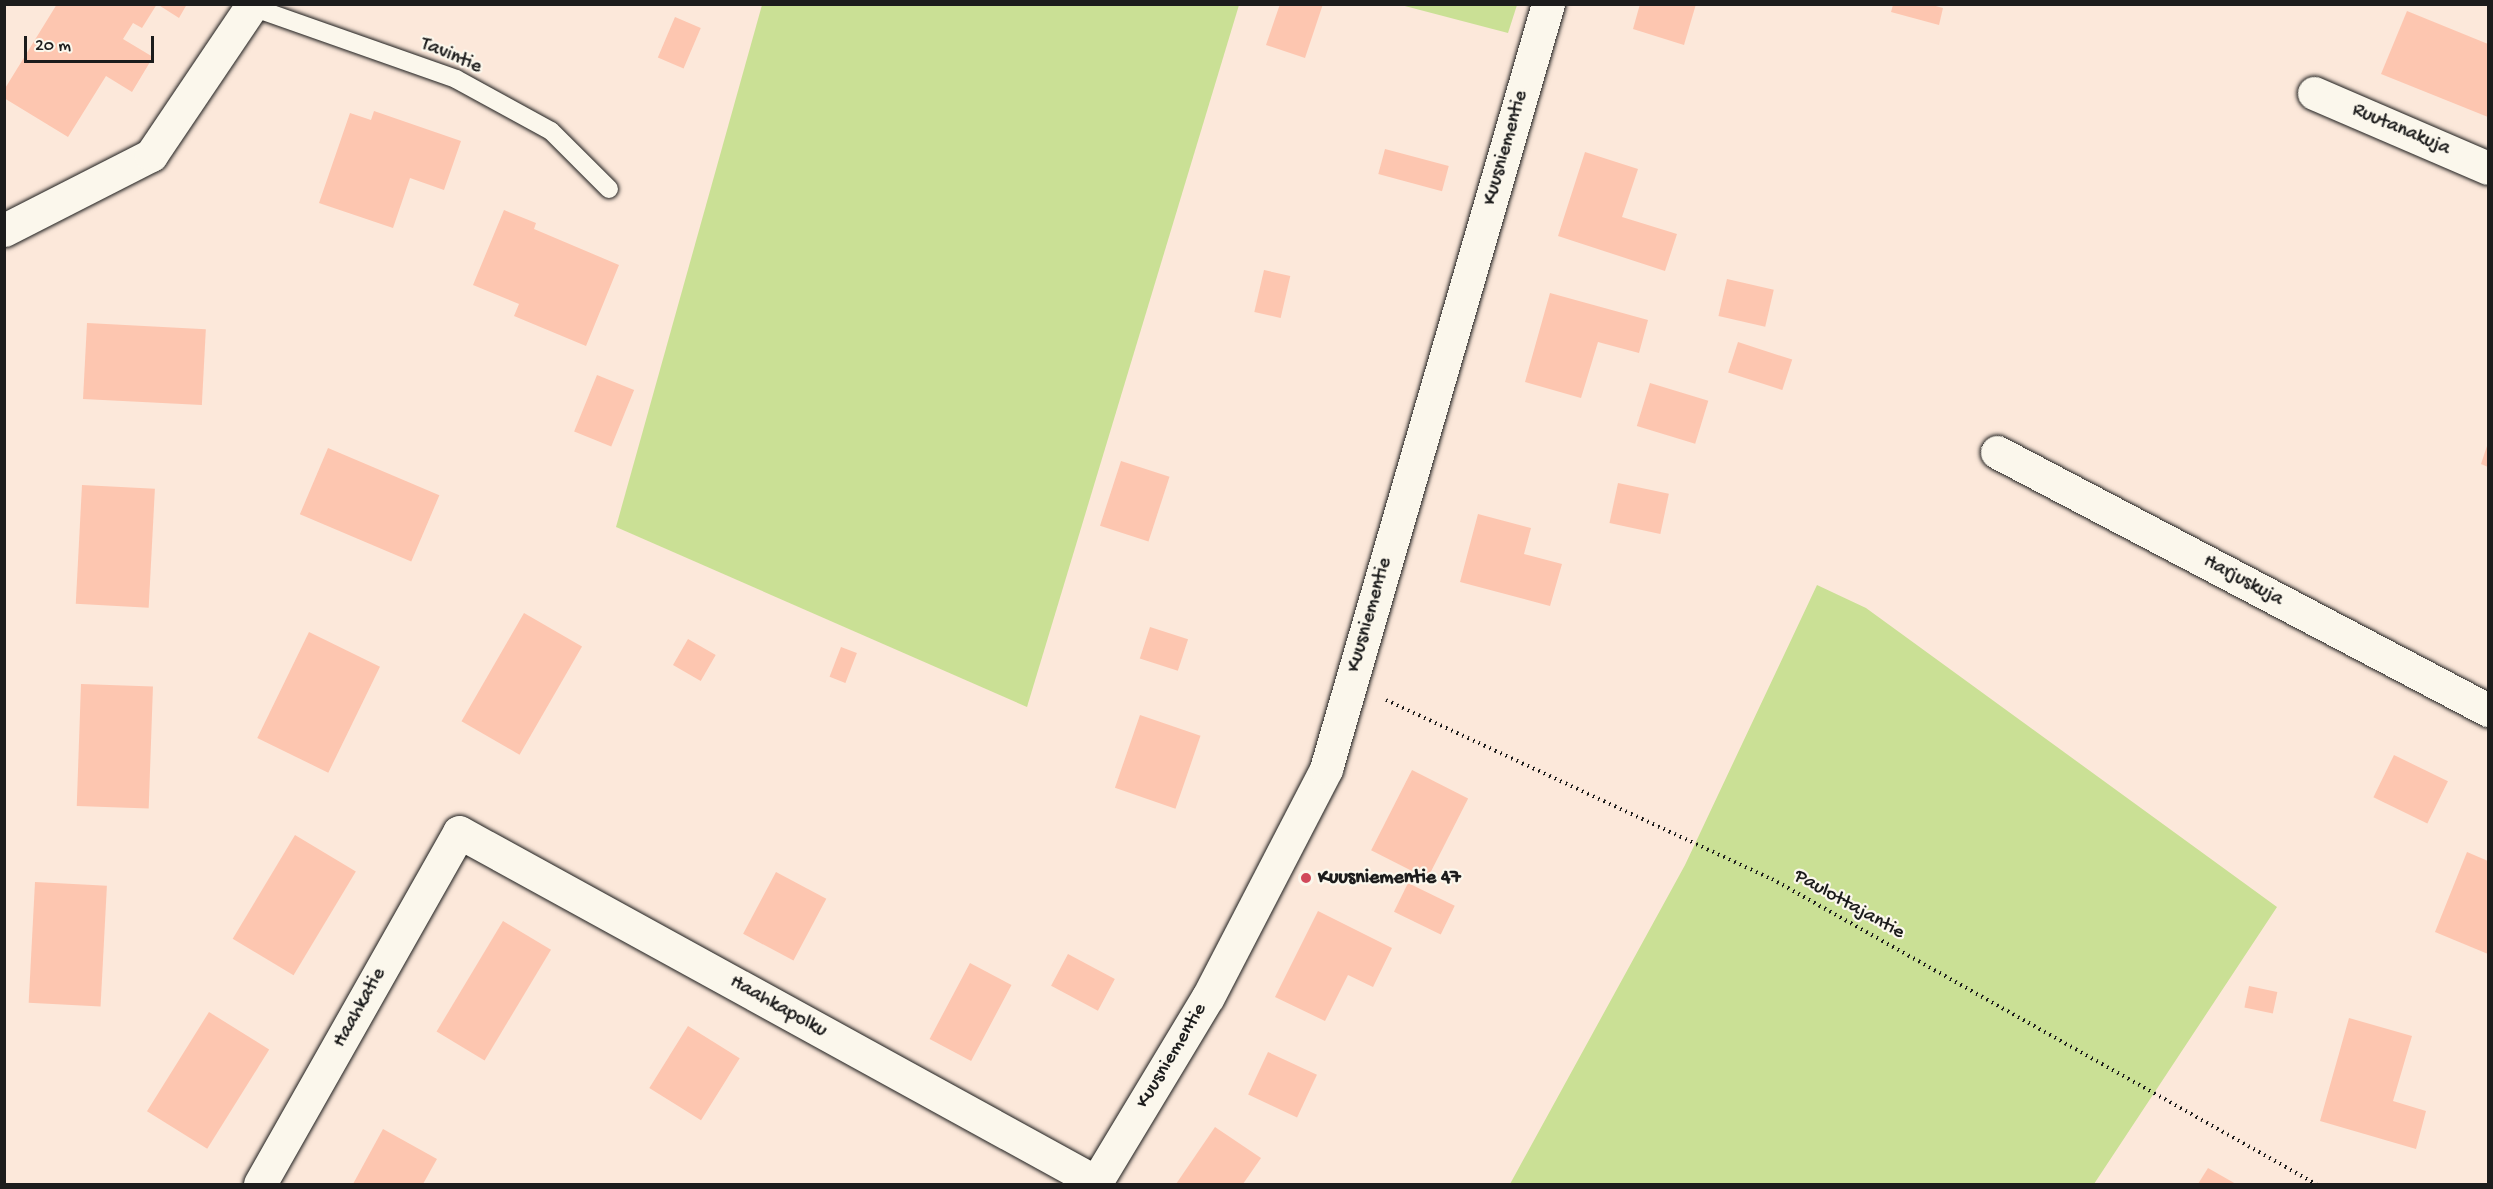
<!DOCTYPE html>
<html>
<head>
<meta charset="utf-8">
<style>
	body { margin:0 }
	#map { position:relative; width:2493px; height:1189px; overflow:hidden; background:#fce8da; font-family:"Gochi Hand",sans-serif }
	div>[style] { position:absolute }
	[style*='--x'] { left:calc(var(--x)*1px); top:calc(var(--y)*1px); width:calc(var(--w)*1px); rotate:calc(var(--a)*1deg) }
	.green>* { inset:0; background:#cae095 }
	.building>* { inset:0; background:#fdc6b0; transform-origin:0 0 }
	.path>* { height:4px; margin-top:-2px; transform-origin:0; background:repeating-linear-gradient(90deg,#1c1c1c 0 1.5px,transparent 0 6px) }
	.roads { filter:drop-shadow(0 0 2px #1c1c1c) drop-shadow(0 0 2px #1c1c1c) }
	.service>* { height:18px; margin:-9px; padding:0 9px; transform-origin:9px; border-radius:9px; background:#fbf7ec }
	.minor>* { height:33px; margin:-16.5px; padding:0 16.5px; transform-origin:16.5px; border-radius:16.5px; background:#fbf7ec }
	.tertiary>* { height:33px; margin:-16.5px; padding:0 16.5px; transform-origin:16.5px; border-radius:16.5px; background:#fbf7ec }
	.dots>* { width:16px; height:16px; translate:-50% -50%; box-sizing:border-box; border:3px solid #fbf7ec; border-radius:50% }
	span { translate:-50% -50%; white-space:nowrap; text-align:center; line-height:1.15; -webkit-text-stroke:4.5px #fbf7ec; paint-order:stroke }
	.street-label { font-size:20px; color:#1c1c1c }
	.poi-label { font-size:20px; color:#1c1c1c; font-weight:700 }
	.left { translate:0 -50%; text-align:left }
	.frame { position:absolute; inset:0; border:6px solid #1c1c1c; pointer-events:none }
	.scale { position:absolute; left:24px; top:36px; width:130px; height:27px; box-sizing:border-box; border:3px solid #1c1c1c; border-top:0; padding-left:8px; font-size:18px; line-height:21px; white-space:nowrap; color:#1c1c1c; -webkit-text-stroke:4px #fbf7ec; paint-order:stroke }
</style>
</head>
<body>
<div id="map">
	<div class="green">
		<div style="clip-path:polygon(762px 5px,1239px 5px,1027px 707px,616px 527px)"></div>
		<div style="clip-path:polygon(1401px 5px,1517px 5px,1508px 33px)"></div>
		<div style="clip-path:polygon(1817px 585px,1866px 608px,2277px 907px,2094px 1184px,1510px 1184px,1685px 865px)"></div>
	</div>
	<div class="building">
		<div style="clip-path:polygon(57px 4px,157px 4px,142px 28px,133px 23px,123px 39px,153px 57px,132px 92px,106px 76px,68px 137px,4px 98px,4px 90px)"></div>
		<div style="clip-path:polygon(157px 4px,187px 4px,179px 18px)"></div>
		<div style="clip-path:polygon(1280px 4px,1323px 4px,1305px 58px,1266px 45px)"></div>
		<div style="clip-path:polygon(1640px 4px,1696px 4px,1684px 45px,1633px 29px)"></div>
		<div style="clip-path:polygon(1893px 5px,1932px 5px,1943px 8px,1939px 25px,1891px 12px)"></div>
		<div style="clip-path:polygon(2407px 11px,2488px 44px,2488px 117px,2381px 74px)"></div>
		<div style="left:675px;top:17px;width:28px;height:44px;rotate:23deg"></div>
		<div style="clip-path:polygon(374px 111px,461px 141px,444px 190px,410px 178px,393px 228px,319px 203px,350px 113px,371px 120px)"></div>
		<div style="left:1385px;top:149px;width:66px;height:26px;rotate:15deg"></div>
		<div style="clip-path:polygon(1585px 152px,1638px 169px,1622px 217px,1677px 234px,1665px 271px,1558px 236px)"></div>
		<div style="clip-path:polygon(504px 210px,536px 223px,534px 229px,619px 265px,586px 346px,514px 316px,519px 304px,473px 285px)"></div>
		<div style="left:1264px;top:270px;width:27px;height:43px;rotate:13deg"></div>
		<div style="left:1727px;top:279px;width:48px;height:38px;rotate:13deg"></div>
		<div style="clip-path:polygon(1550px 293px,1648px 320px,1639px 353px,1598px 342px,1581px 398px,1525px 382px)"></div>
		<div style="left:87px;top:323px;width:119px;height:76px;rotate:3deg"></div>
		<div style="left:1738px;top:342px;width:57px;height:32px;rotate:18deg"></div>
		<div style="left:597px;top:375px;width:40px;height:61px;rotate:22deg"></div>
		<div style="left:1650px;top:383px;width:61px;height:45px;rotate:17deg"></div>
		<div style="clip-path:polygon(2488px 443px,2488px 467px,2481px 464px)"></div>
		<div style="left:328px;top:448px;width:121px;height:72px;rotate:23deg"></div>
		<div style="left:1121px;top:461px;width:51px;height:68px;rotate:18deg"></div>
		<div style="left:1618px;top:483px;width:52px;height:41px;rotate:12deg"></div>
		<div style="left:82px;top:485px;width:73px;height:119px;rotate:3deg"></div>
		<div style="clip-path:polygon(1478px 514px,1531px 528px,1524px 554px,1562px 564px,1550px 606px,1460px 582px)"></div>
		<div style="left:524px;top:613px;width:67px;height:125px;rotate:30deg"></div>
		<div style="left:1150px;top:627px;width:40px;height:33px;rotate:18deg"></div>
		<div style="left:309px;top:632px;width:79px;height:118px;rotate:26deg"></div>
		<div style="left:688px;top:639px;width:32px;height:30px;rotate:30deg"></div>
		<div style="left:841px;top:647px;width:17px;height:32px;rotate:21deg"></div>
		<div style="left:81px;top:684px;width:72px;height:122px;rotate:2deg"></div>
		<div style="left:1140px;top:715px;width:64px;height:77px;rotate:19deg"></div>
		<div style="left:2394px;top:755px;width:60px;height:47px;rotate:26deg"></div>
		<div style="left:1412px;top:770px;width:63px;height:90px;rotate:27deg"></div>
		<div style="left:295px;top:835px;width:71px;height:121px;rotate:31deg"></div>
		<div style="clip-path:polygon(2467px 852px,2488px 861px,2488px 954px,2435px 932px)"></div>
		<div style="left:776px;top:872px;width:57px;height:70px;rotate:28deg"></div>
		<div style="left:35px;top:882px;width:72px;height:121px;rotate:3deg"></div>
		<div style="left:1408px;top:883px;width:52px;height:32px;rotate:26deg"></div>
		<div style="clip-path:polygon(1318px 911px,1392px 948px,1373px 987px,1348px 975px,1325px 1021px,1275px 997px)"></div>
		<div style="left:503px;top:921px;width:56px;height:129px;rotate:31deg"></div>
		<div style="left:1068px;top:954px;width:53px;height:36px;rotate:28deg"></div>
		<div style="left:970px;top:963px;width:47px;height:86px;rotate:28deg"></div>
		<div style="left:2249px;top:986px;width:29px;height:22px;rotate:12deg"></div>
		<div style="left:209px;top:1012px;width:71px;height:117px;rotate:32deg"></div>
		<div style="clip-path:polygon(2349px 1018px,2412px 1036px,2393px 1101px,2426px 1111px,2416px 1149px,2320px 1121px)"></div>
		<div style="left:688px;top:1026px;width:61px;height:73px;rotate:32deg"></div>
		<div style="left:1268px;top:1052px;width:54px;height:47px;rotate:25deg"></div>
		<div style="clip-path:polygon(1215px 1127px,1261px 1158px,1243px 1184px,1176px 1184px)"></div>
		<div style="clip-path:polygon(383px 1129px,437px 1159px,423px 1184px,353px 1184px)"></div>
		<div style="clip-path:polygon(2208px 1168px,2236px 1184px,2198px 1184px)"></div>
	</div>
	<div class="path">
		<div style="--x:1386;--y:700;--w:425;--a:24.9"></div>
		<div style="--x:1772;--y:879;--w:624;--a:29.28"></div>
	</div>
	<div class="roads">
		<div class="service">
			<div style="--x:252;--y:7;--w:216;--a:19.4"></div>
			<div style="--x:456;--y:79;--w:108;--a:28.7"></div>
			<div style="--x:551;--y:131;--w:82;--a:45"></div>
		</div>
		<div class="minor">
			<div style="--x:2314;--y:93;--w:189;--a:23.3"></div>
			<div style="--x:4;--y:230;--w:165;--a:-27"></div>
			<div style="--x:151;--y:155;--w:182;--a:-56"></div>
			<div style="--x:1997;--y:452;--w:555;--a:27.72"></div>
			<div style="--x:260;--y:1184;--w:404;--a:-60.5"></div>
			<div style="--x:459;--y:832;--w:727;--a:28.79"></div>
		</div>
		<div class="tertiary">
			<div style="--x:1095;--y:1184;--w:218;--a:-58.9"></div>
			<div style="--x:1208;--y:997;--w:257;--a:-62.6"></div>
			<div style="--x:1326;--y:769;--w:797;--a:-73.82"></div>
		</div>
	</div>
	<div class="dots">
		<div style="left:1306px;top:878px;background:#d1495b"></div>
	</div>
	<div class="street-label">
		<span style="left:451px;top:56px;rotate:23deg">Tavintie</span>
		<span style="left:2401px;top:130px;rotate:23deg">Ruutanakuja</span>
		<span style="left:1506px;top:148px;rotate:-74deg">Kuusniementie</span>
		<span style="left:2243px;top:581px;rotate:28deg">Harjuskuja</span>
		<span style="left:1370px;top:615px;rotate:-74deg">Kuusniementie</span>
		<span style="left:1849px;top:905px;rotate:29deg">Paulottajantie</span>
		<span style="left:778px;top:1007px;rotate:29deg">Haahkapolku</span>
		<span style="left:360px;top:1008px;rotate:-61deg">Haahkatie</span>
		<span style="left:1172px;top:1056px;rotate:-59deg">Kuusniementie</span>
	</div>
	<div class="poi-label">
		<span class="left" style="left:1318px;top:878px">Kuusniementie 47</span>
	</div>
	<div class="frame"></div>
	<div class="scale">20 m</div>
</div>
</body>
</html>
